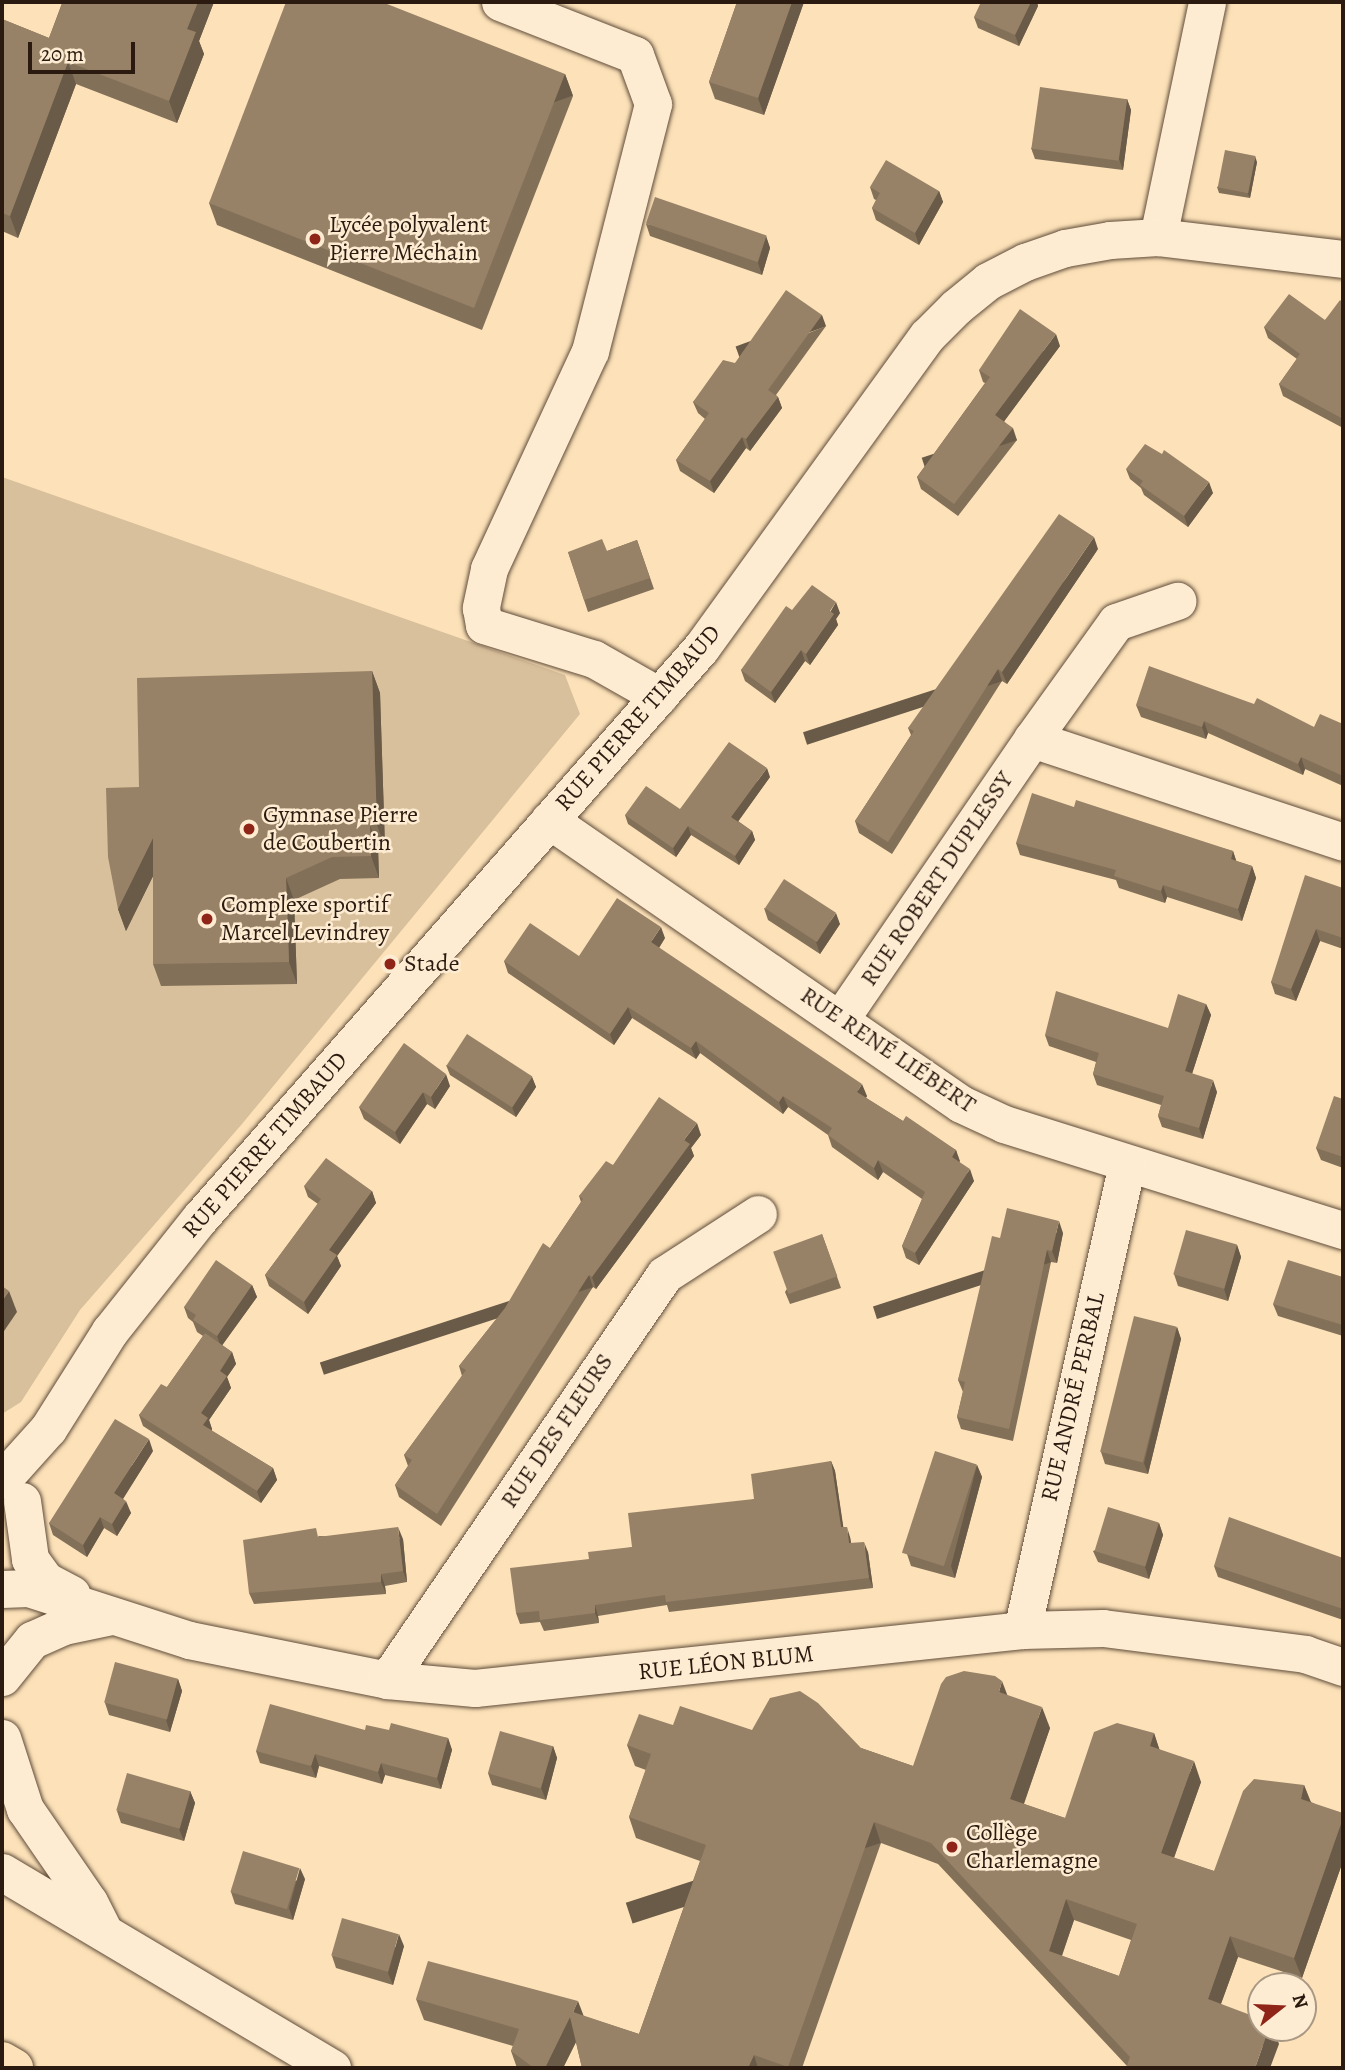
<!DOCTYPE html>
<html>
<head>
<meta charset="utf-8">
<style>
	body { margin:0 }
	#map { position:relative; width:1345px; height:2070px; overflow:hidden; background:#fde2b9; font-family:Alegreya,serif }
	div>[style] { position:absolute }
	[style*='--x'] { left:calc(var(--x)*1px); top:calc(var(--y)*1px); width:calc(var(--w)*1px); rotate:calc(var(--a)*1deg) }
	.green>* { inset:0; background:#d9c09c }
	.roads { filter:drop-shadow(0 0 2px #5f4c3a) drop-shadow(0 0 2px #5f4c3a) }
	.minor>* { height:37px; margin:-18.5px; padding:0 18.5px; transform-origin:18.5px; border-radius:18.5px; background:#feecd2 }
	.major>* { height:38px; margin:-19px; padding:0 19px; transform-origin:19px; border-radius:19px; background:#fde2b9 }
	.wall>* { inset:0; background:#837059 }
	.shaded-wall>* { inset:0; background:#6a5b48; transform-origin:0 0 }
	.building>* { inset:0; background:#988267; transform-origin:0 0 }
	.dots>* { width:19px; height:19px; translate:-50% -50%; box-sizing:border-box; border:4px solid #feecd2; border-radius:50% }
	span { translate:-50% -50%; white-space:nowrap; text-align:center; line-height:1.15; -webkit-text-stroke:5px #feecd2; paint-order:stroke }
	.poi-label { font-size:24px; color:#2a1a0f }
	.left { translate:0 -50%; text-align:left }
	.street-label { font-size:24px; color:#2a1a0f }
	.frame { position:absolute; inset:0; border:4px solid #2a1a0f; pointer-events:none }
	.north { position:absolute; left:1247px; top:1972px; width:70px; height:70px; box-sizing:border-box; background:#feecd2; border:2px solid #a99884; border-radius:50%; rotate:72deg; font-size:19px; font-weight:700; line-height:28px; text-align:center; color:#2a1a0f }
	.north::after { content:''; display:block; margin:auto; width:24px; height:32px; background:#8f2418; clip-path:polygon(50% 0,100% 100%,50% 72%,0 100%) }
	.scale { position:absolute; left:28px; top:42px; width:107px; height:32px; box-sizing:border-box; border:4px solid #2a1a0f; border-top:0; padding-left:9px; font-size:21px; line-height:24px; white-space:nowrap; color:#2a1a0f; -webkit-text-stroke:5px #feecd2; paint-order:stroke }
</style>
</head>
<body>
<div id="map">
	<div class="green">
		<div style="clip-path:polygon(2px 477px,565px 675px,580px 714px,242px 1124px,80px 1310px,21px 1402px,2px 1414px)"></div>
	</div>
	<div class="roads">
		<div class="minor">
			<div style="--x:500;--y:2;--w:145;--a:21.4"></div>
			<div style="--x:635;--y:55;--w:52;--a:69.8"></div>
			<div style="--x:653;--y:104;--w:255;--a:104.3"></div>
			<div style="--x:590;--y:351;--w:240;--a:114.9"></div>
			<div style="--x:489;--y:569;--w:40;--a:102"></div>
			<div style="--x:481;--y:608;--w:17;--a:80"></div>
			<div style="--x:484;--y:625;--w:115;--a:17.2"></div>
			<div style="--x:594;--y:659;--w:75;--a:29.6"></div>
			<div style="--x:1158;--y:237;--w:240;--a:-78.2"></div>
			<div style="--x:1032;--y:739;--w:144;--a:-54.3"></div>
			<div style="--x:1116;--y:622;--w:65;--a:-19"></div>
			<div style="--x:549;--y:820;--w:500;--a:34.58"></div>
			<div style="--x:961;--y:1104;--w:47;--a:24.9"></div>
			<div style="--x:1004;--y:1124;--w:355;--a:17.4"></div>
			<div style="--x:841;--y:1018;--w:338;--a:-55.6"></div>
			<div style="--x:1032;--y:739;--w:328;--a:18.3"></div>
			<div style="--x:2;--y:1480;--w:69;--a:-48"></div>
			<div style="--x:48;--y:1429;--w:116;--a:-57.7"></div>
			<div style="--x:110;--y:1331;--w:144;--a:-51.5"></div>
			<div style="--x:200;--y:1218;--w:759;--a:-48.69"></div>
			<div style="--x:701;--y:648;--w:385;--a:-54.1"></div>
			<div style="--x:927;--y:336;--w:41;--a:-45"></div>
			<div style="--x:956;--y:307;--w:41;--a:-39.1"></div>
			<div style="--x:988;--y:281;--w:42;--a:-27.2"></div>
			<div style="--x:1025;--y:262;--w:42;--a:-19.3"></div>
			<div style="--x:1065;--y:248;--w:46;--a:-10.1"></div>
			<div style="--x:1110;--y:240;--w:48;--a:-3.6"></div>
			<div style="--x:1158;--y:237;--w:186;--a:6.8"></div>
			<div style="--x:22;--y:1501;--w:59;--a:82.1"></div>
			<div style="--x:30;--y:1559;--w:26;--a:54"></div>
			<div style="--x:45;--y:1580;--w:30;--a:28"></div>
			<div style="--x:2;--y:1589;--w:26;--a:-2"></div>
			<div style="--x:28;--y:1588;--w:169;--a:17.9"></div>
			<div style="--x:189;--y:1640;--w:202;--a:11.4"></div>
			<div style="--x:387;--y:1680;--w:88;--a:5.2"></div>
			<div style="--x:475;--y:1688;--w:550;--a:-6.05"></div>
			<div style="--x:1022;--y:1630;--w:81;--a:-1.4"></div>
			<div style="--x:1103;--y:1628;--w:204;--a:7.3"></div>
			<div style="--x:1305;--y:1654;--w:40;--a:18.9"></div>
			<div style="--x:1022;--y:1630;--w:477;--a:-77.3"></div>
			<div style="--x:2;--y:1677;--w:48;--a:-51"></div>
			<div style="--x:32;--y:1640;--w:35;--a:-24"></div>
			<div style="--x:64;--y:1626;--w:49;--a:-11.8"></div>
			<div style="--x:387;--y:1680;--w:491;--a:-55.6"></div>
			<div style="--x:664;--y:1275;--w:112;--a:-33"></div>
			<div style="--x:2;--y:1738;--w:75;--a:72.1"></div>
			<div style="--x:25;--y:1809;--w:113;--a:55.5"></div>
			<div style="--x:89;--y:1902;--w:29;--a:63"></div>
			<div style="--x:2;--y:1872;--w:384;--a:30.7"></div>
		</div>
		<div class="major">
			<div style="--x:2;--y:2061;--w:14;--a:30"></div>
		</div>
	</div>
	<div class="wall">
		<div style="clip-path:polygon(60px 2px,214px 2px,199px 41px,204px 54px,177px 123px,76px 84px,18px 238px,2px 231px,2px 19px,49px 38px,62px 3px)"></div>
		<div style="clip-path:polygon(737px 2px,804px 2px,764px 115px,715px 99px,709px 82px)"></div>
		<div style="clip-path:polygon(1031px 2px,1037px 2px,1038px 6px,1019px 46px,978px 28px,974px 17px)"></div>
		<div style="clip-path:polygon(565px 74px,573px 96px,482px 330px,217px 225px,209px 203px)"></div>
		<div style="clip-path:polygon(1127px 99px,1131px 110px,1123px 170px,1035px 159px,1031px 148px)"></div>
		<div style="clip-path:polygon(1257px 162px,1250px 198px,1219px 193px,1217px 187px)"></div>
		<div style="clip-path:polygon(870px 187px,939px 191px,943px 202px,919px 245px,876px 220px,872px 208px,876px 200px,874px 199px)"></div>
		<div style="clip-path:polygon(646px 224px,766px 236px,770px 248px,762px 275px,650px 236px)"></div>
		<div style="clip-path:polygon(1343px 303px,1343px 428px,1283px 396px,1279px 384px,1297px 359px,1268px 338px,1264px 327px,1325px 320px)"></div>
		<div style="clip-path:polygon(826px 326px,776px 395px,778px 397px,782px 408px,750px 451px,746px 448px,714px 493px,680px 471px,676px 460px,705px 419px,698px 413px,693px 402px,735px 363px)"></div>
		<div style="clip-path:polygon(1060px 346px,1004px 421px,1017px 440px,958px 516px,921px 489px,917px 477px,985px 383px,983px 382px,979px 370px)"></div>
		<div style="clip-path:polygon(1126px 469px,1213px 493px,1188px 527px,1144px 495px,1141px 488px,1130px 479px)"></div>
		<div style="clip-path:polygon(637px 540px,654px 589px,588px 612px,568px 552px,607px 551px)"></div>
		<div style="clip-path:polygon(1098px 549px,1007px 684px,1002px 681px,892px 854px,859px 833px,855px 821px,911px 735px,908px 728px)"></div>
		<div style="clip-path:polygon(792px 610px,840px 613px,836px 619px,838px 625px,810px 665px,805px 661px,775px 703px,745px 681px,741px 670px)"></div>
		<div style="clip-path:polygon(372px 671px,380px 693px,385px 847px,378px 847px,379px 878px,340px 879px,294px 900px,297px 984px,161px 986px,153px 964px,153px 876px,126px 931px,118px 909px,139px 787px)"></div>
		<div style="clip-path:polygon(1136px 705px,1314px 727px,1343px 724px,1343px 786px,1305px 769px,1303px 775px,1208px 733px,1206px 739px,1141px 717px)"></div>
		<div style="clip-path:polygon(770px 777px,738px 821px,752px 831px,755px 840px,739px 865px,691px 835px,676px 857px,628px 824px,625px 815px,680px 809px)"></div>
		<div style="clip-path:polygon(1074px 807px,1233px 851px,1236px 861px,1252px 866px,1256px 878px,1242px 921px,1167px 897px,1165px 903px,1119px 888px,1116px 880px,1020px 855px,1016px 843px)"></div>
		<div style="clip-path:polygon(1343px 888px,1343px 949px,1320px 941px,1296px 1001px,1275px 994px,1271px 982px)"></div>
		<div style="clip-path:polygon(764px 908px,840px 924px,820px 954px,768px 920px)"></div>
		<div style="clip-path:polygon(665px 938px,659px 948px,867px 1096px,866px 1098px,903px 1121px,956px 1150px,959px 1162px,974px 1181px,919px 1265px,906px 1258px,902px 1246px,922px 1199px,883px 1172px,878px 1180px,832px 1147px,828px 1135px,788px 1107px,783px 1114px,700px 1053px,696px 1059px,632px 1018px,614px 1045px,508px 973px,504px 961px,579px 956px)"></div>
		<div style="clip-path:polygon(1206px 1004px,1211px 1015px,1192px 1074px,1217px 1092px,1203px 1139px,1162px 1127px,1158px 1116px,1161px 1105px,1097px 1085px,1093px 1074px,1096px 1062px,1049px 1046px,1045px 1035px,1168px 1028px)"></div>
		<div style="clip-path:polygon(446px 1065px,532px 1077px,536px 1087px,516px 1117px,450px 1075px)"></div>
		<div style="clip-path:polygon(450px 1086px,435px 1109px,427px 1104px,400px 1144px,364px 1119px,359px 1107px)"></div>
		<div style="clip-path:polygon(1343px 1099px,1343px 1168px,1321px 1160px,1316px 1148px)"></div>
		<div style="clip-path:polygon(701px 1135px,691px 1148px,694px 1156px,596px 1289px,593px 1287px,441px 1526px,399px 1497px,395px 1485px,408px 1466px,404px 1455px,462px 1376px,459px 1366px,505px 1308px,550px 1248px,581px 1202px,579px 1196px,613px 1165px)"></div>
		<div style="clip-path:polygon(304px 1186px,372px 1191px,376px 1203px,337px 1256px,341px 1266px,308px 1314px,269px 1286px,265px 1275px,318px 1204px,308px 1197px)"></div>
		<div style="clip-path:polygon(1063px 1233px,1057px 1263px,1051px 1262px,1013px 1441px,961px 1429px,957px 1417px,963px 1392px,958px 1380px,1000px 1238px)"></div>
		<div style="clip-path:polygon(822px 1234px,841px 1288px,790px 1304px,785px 1292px)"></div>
		<div style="clip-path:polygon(1237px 1245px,1241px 1257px,1228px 1301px,1178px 1286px,1174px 1274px)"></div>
		<div style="clip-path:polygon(1343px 1277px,1343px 1336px,1278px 1316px,1273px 1304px)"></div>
		<div style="clip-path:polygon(252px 1285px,257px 1297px,222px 1345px,232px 1352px,236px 1364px,227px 1377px,231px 1388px,209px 1420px,212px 1429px,212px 1431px,273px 1468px,277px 1480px,261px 1503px,143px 1426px,139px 1415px,167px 1387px,203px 1336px,197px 1332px,193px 1322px,188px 1318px,184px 1307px)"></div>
		<div style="clip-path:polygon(1177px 1327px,1181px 1339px,1148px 1474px,1105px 1464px,1101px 1452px)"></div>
		<div style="clip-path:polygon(153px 1451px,123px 1499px,131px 1513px,117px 1536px,104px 1528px,87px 1557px,53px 1535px,49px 1523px)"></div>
		<div style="clip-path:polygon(831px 1461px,835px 1471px,843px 1527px,850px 1537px,851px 1543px,868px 1552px,873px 1588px,669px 1612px,667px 1605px,598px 1616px,599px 1623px,544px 1631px,540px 1622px,520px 1624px,516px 1613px,589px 1559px,632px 1547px,754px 1499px)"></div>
		<div style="clip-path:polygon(977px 1465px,982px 1477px,955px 1578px,911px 1566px,907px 1554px)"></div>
		<div style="clip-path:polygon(1159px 1523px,1163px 1535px,1149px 1579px,1098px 1562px,1093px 1551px)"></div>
		<div style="clip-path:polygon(319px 1536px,403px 1539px,407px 1582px,385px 1586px,386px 1594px,254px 1604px,249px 1593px)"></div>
		<div style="clip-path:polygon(1343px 1558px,1343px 1620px,1218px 1577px,1214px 1566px)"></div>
		<div style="clip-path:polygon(178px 1679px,182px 1691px,170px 1732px,109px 1715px,105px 1703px)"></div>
		<div style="clip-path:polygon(evenodd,1007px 1695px,1050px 1728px,1024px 1804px,1065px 1818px,1154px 1733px,1159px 1749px,1201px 1782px,1174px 1858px,1214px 1871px,1304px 1785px,1311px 1802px,1343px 1818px,1343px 1861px,1302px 1978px,1238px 1957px,1221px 2004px,1279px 2044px,1127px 2066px,938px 1864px,881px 1843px,802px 2068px,582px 2068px,576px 2042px,563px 2068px,517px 2068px,511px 2051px,513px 2046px,424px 2020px,416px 1999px,583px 2016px,639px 2034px,700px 1861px,636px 1838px,629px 1817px,646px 1770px,635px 1766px,627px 1745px,673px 1725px,752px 1730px,861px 1748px,913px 1766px,1007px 1695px,1074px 1920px,1131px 1940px,1119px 1976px,1062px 1956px,1074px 1920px)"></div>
		<div style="clip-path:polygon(365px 1730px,389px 1730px,448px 1738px,452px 1750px,441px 1789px,385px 1775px,382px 1784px,319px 1766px,316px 1778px,260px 1763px,256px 1751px)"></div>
		<div style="clip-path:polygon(553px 1746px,557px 1758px,546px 1800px,492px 1785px,488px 1773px)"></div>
		<div style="clip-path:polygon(190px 1791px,195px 1803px,184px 1841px,121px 1823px,117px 1811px)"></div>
		<div style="clip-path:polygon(305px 1879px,293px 1920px,235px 1904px,231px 1892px)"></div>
		<div style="clip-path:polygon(404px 1946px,393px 1985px,336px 1968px,332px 1956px)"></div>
	</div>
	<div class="shaded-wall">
		<div style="clip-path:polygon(198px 2px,214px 2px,199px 41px,204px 54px,177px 123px,169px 101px,187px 29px)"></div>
		<div style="clip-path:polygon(792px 2px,804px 2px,764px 115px,758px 98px)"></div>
		<div style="clip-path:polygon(1031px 2px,1037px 2px,1038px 6px,1019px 46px,1015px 35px)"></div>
		<div style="clip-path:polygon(68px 62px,76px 84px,18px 238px,10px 216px)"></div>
		<div style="left:565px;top:74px;width:23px;height:251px;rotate:70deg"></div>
		<div style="clip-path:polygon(1127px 99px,1131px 110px,1123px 170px,1119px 159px)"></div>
		<div style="clip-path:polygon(1255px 156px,1257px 162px,1250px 198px,1247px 192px)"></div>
		<div style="clip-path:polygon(939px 191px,943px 202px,919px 245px,915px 233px)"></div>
		<div style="clip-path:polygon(766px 236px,770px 248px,762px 275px,758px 263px)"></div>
		<div style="left:822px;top:315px;width:12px;height:92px;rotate:70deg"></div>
		<div style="clip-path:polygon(1056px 334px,1060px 346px,1000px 427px,995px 415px)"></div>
		<div style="clip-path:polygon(778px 397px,782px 408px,750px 451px,746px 439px)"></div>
		<div style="left:1013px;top:428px;width:13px;height:96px;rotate:72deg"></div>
		<div style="clip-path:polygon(742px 437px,746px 448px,714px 493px,710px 481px)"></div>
		<div style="clip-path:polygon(1209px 482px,1213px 493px,1188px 527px,1184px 516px)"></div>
		<div style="clip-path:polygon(1094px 537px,1098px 549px,1007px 684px,1002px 672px)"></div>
		<div style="clip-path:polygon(836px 602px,840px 613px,836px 619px,838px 625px,810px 665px,806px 654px)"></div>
		<div style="clip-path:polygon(801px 650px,805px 661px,775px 703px,771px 692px)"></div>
		<div style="left:998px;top:669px;width:13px;height:205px;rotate:72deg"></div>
		<div style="clip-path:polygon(372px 671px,380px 693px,385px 847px,377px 825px)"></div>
		<div style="clip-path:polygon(1204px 721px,1208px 733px,1206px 739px,1202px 727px)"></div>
		<div style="clip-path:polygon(1301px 757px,1305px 769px,1303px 775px,1298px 764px)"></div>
		<div style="clip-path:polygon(767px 768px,770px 777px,735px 826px,731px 817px)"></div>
		<div style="clip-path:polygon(370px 825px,378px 847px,379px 878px,371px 856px)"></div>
		<div style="clip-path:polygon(688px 826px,691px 835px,676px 857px,673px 848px)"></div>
		<div style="clip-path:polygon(752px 831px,755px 840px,739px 865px,735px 856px)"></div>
		<div style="clip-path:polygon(153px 838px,161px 860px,126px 931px,118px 909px)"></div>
		<div style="clip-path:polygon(1233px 851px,1237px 863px,1231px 859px)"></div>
		<div style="clip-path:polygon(1252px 866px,1256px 878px,1242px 921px,1238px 909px)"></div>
		<div style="clip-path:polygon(286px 878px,294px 900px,297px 984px,289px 962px)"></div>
		<div style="clip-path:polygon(1163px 885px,1167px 897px,1165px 903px,1161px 891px)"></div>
		<div style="clip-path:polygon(836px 913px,840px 924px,820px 954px,816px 942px)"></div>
		<div style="clip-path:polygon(661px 927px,665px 938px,655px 954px,651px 942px)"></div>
		<div style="clip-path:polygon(1316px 929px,1320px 941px,1296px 1001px,1291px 989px)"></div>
		<div style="clip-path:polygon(1206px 1004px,1211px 1015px,1189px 1083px,1185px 1071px)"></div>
		<div style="clip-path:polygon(628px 1007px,632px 1018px,614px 1045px,610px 1034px)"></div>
		<div style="clip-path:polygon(696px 1041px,700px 1053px,696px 1059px,691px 1048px)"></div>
		<div style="clip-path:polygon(446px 1074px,450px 1086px,435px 1109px,431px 1097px)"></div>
		<div style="clip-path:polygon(532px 1077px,536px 1087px,516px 1117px,512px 1107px)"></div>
		<div style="clip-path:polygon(1213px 1080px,1217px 1092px,1203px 1139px,1199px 1128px)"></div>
		<div style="clip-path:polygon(862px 1084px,867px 1096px,862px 1104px,857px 1092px)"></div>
		<div style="clip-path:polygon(423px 1092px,427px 1104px,400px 1144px,395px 1132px)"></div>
		<div style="clip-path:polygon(783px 1096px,788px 1107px,783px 1114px,779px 1102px)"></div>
		<div style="clip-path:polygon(697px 1123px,701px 1135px,691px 1148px,694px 1156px,596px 1289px,592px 1277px,684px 1140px)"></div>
		<div style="clip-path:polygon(956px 1150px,960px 1161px,956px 1169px,952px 1157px)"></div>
		<div style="clip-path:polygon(878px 1160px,883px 1172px,878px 1180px,874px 1168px)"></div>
		<div style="clip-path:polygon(970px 1169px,974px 1181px,919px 1265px,915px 1253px)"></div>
		<div style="clip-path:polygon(372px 1191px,376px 1203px,337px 1256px,341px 1266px,308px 1314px,304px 1302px,329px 1250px)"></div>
		<div style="clip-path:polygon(1059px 1221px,1063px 1233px,1057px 1263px,1052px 1251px)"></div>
		<div style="clip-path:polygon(1237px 1245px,1241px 1257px,1228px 1301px,1224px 1289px)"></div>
		<div style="left:1047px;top:1250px;width:13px;height:183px;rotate:72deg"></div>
		<div style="left:589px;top:1275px;width:13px;height:283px;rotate:72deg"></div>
		<div style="clip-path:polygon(252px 1285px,257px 1297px,221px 1347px,217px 1336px)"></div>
		<div style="clip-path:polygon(9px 1291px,17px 1312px,2px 1334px,2px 1301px)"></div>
		<div style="clip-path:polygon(1177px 1327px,1181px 1339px,1148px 1474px,1144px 1463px)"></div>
		<div style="clip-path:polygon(232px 1352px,236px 1364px,227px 1377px,231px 1388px,209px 1420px,212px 1429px,208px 1437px,203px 1425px,201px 1413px,220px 1371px)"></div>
		<div style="clip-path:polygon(149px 1439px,153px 1451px,119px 1505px,114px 1493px)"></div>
		<div style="clip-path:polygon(831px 1461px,835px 1471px,845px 1538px,841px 1527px)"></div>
		<div style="clip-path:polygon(977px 1465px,982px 1477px,955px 1578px,951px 1566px)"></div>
		<div style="clip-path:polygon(273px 1468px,277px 1480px,261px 1503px,257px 1491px)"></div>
		<div style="clip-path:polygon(126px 1501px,131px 1513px,117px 1536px,112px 1524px)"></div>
		<div style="clip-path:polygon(100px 1517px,104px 1528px,87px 1557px,83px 1545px)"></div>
		<div style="clip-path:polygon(1159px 1523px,1163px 1535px,1149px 1579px,1145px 1567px)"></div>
		<div style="clip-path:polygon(398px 1527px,403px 1539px,407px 1582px,403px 1571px)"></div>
		<div style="clip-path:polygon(847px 1527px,850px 1537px,853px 1554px,849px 1543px)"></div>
		<div style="clip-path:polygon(864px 1542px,868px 1552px,873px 1588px,869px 1578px)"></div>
		<div style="clip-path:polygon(381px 1574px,385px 1586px,386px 1594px,381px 1582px)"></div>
		<div style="clip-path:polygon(595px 1605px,598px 1616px,599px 1623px,595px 1613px)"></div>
		<div style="clip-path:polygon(178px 1679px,182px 1691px,170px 1732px,166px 1720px)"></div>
		<div style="clip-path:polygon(1002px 1681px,1010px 1702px,999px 1692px)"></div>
		<div style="clip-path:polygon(1042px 1707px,1050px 1728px,1018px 1820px,1010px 1799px)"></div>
		<div style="clip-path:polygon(1154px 1733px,1161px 1754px,1150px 1746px)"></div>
		<div style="clip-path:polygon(448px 1738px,452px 1750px,441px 1789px,437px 1778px)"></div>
		<div style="clip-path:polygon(553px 1746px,557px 1758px,546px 1800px,541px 1788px)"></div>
		<div style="clip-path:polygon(315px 1754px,319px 1766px,316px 1778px,311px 1766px)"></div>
		<div style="clip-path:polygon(1194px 1761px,1201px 1782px,1168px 1874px,1161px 1853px)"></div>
		<div style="clip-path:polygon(381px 1763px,385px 1775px,382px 1784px,378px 1772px)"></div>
		<div style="clip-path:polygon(1304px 1785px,1312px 1806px,1301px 1799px)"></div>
		<div style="clip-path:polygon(190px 1791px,195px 1803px,184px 1841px,179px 1829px)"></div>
		<div style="clip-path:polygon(1343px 1818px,1343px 1861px,1302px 1978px,1294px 1958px)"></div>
		<div style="left:874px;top:1822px;width:22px;height:261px;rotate:72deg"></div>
		<div style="clip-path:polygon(300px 1868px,305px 1879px,293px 1920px,289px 1908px)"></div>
		<div style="clip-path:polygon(1066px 1899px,1074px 1920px,1056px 1972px,1049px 1951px)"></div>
		<div style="clip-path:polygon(399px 1934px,404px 1946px,393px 1985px,388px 1973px)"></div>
		<div style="clip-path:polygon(1230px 1936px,1238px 1957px,1215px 2020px,1208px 1999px)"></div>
		<div style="clip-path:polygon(578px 2001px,586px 2022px,573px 2012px)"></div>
		<div style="clip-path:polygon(570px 2017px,578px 2038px,563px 2068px,545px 2068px)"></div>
		<div style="clip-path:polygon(1269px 2028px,1273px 2028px,1279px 2044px,1270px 2068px,1255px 2068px)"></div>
		<div style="clip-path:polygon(754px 2055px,758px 2068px,748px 2068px)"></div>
	</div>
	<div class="building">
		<div style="clip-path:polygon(63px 2px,198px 2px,187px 29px,196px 32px,169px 101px,68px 62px,10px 216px,2px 213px,2px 19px,49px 38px)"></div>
		<div style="clip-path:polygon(286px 2px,382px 2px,565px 74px,474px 308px,209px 203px)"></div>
		<div style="clip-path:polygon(737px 2px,792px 2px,758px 98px,709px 82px)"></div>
		<div style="clip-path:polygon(981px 2px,1031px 2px,1015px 35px,974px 17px)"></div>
		<div style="left:1040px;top:87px;width:88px;height:62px;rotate:8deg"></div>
		<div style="left:1225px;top:150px;width:31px;height:38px;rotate:11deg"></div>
		<div style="clip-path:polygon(886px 160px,939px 191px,915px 233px,872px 208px,880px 193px,870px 187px)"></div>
		<div style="left:655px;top:197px;width:118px;height:28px;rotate:19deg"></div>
		<div style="clip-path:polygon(786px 290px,822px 315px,768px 390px,778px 397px,746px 439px,742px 437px,710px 481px,676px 460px,709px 413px,693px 402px,723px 360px,735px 363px)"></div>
		<div style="clip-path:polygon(1289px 294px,1325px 320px,1340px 300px,1343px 303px,1343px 419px,1279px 384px,1300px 354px,1264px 327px)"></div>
		<div style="clip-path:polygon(1020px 309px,1056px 334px,995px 415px,1013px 428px,954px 504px,917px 477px,990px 377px,979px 370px)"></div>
		<div style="clip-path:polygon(1145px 444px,1162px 454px,1164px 450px,1209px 482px,1184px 516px,1140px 485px,1143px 481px,1126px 469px)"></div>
		<div style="clip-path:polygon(1059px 514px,1094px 537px,1002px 672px,998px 669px,888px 842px,855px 821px,914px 731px,908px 728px)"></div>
		<div style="clip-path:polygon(602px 539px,607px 551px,637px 540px,650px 578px,584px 600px,568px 552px)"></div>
		<div style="clip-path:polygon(812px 585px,836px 602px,830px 611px,834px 614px,806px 654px,801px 650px,771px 692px,741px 670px,786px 606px,792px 610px)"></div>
		<div style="clip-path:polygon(1149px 666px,1254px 704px,1257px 698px,1314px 727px,1320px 714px,1343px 724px,1343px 776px,1301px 757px,1298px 764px,1204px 721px,1202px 727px,1136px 705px)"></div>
		<div style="clip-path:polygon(372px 671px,377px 825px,370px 825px,371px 856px,332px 857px,286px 878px,289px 962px,153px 964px,153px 838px,118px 909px,108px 857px,106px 788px,139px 787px,137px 678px)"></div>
		<div style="clip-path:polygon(729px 742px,767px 768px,731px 817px,752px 831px,735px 856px,688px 826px,673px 848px,625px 815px,646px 786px,680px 809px)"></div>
		<div style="clip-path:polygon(1032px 793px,1074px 807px,1076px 800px,1233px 851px,1231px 859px,1252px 866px,1238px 909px,1163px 885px,1161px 891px,1114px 876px,1116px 870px,1016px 843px)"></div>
		<div style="clip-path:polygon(1305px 875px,1343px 888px,1343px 938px,1316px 929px,1291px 989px,1271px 982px)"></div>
		<div style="left:784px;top:879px;width:62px;height:35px;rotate:33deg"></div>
		<div style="clip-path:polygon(617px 898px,661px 927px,651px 942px,862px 1084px,857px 1092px,903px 1121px,906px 1116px,956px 1150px,952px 1157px,970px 1169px,915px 1253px,902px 1246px,925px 1192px,878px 1160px,874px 1168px,828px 1135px,832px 1128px,783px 1096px,779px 1102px,696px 1041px,691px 1048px,628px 1007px,610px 1034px,504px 961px,530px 923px,579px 956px)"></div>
		<div style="clip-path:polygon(1056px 991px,1168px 1028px,1178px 994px,1206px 1004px,1185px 1071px,1213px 1080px,1199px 1128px,1158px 1116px,1164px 1096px,1093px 1074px,1099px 1053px,1045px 1035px)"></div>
		<div style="left:467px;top:1034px;width:78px;height:37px;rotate:33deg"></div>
		<div style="clip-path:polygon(404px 1043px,446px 1074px,431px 1097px,423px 1092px,395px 1132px,359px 1107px)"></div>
		<div style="clip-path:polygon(1334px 1096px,1343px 1099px,1343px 1157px,1316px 1148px)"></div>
		<div style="clip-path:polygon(659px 1097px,697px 1123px,684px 1140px,690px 1144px,592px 1277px,589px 1275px,437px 1514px,395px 1485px,412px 1460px,404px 1455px,466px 1370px,459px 1366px,505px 1308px,543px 1243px,550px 1248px,583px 1199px,579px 1196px,606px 1161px,613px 1165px)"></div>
		<div style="clip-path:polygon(326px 1158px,372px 1191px,329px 1250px,337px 1255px,304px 1302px,265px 1275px,321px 1199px,304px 1186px)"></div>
		<div style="clip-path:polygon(1007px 1208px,1059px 1221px,1052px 1251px,1047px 1250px,1009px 1429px,957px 1417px,965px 1382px,958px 1380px,992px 1236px,1000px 1238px)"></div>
		<div style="left:1186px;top:1230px;width:53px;height:46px;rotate:16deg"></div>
		<div style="left:822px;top:1234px;width:45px;height:52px;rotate:70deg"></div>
		<div style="clip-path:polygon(216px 1260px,252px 1285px,217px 1336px,193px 1320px,196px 1315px,184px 1307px)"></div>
		<div style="clip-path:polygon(1288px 1260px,1343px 1277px,1343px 1325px,1273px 1304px)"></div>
		<div style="clip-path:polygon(2px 1286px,9px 1291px,2px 1301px)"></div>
		<div style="left:1134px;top:1316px;width:44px;height:140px;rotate:14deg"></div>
		<div style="clip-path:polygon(205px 1333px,232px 1352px,220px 1371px,227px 1376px,201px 1413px,208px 1418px,203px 1425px,273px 1468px,257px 1491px,139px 1415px,161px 1384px,167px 1387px)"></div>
		<div style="clip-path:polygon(115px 1419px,149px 1439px,114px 1493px,126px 1501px,112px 1524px,100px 1517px,83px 1545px,49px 1523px)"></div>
		<div style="left:935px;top:1451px;width:44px;height:107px;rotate:18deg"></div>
		<div style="clip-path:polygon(831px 1461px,841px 1527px,847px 1527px,849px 1543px,864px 1542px,869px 1578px,666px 1602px,665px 1595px,595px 1605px,595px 1613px,540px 1620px,539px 1611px,516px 1613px,510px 1568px,589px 1559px,588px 1552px,632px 1547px,628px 1513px,754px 1499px,751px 1474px)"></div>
		<div style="left:1108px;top:1507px;width:53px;height:46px;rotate:17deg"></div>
		<div style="clip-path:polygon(1229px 1517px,1343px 1558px,1343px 1609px,1214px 1566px)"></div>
		<div style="clip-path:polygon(398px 1527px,403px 1571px,381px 1574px,381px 1582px,249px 1593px,243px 1540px,316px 1528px,318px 1537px)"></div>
		<div style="left:115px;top:1662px;width:65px;height:42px;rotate:15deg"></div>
		<div style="clip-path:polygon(evenodd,964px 1671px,995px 1676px,1002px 1681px,999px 1692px,1042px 1707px,1010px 1799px,1065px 1818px,1094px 1732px,1117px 1723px,1154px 1733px,1150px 1746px,1194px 1761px,1161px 1853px,1214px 1871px,1243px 1791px,1254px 1779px,1304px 1785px,1301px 1799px,1343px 1813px,1343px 1818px,1294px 1958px,1230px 1936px,1208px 1999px,1261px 2019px,1261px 2028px,1269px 2028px,1255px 2068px,1126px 2068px,1130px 2057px,931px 1843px,874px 1822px,788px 2067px,754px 2055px,748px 2068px,582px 2068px,570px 2017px,545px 2068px,534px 2068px,511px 2051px,519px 2029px,416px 1999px,428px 1961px,578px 2001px,573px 2012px,639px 2034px,706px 1845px,629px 1817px,651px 1754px,627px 1745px,639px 1714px,673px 1725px,680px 1706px,752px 1730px,770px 1698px,800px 1691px,818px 1703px,861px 1748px,913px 1766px,941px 1684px,946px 1677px,964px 1671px,1066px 1899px,1137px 1924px,1119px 1976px,1049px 1951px,1066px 1899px)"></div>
		<div style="clip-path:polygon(270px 1704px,365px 1730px,366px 1725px,389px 1730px,391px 1723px,448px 1738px,437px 1778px,381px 1763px,378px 1772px,315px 1754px,311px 1766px,256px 1751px)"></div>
		<div style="left:500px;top:1731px;width:55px;height:44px;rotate:16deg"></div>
		<div style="left:127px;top:1773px;width:66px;height:39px;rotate:16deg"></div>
		<div style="left:243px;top:1851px;width:59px;height:43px;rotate:17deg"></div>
		<div style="left:342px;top:1918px;width:59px;height:39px;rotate:16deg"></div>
	</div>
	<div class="dots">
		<div style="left:315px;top:239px;background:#8f2418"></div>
		<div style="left:249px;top:829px;background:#8f2418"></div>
		<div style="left:207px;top:919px;background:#8f2418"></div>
		<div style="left:390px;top:964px;background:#8f2418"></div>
		<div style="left:952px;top:1847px;background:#8f2418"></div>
	</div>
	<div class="poi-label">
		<span class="left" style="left:329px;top:239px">Lycée polyvalent<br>Pierre Méchain</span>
		<span class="left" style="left:263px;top:829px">Gymnase Pierre<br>de Coubertin</span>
		<span class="left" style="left:221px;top:919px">Complexe sportif<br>Marcel Levindrey</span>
		<span class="left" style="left:404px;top:964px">Stade</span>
		<span class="left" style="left:966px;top:1847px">Collège<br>Charlemagne</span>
	</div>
	<div class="street-label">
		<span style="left:638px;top:718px;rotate:-49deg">RUE PIERRE TIMBAUD</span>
		<span style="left:937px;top:879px;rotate:-56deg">RUE ROBERT DUPLESSY</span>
		<span style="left:888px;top:1050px;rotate:34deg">RUE RENÉ LIÉBERT</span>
		<span style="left:265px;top:1145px;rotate:-49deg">RUE PIERRE TIMBAUD</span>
		<span style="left:1073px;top:1397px;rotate:-77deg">RUE ANDRÉ PERBAL</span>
		<span style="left:557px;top:1431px;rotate:-56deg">RUE DES FLEURS</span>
		<span style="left:726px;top:1663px;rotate:-6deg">RUE LÉON BLUM</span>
	</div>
	<div class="frame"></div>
	<div class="north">N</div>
	<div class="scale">20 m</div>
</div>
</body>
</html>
